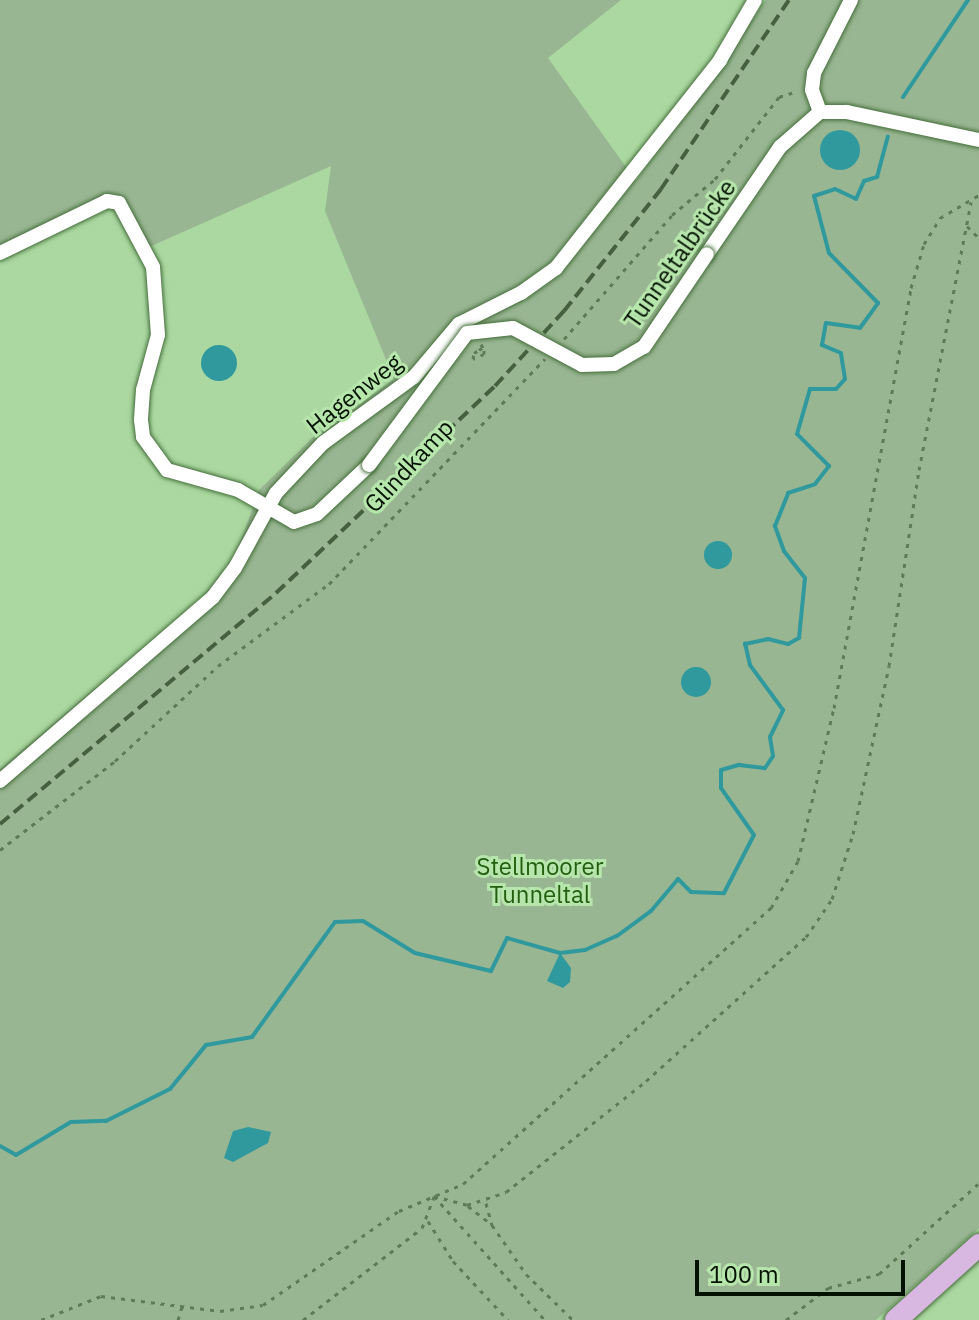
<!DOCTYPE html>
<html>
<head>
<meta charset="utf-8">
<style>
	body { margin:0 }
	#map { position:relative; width:979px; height:1320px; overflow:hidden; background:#aad8a0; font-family:"IBM Plex Sans",sans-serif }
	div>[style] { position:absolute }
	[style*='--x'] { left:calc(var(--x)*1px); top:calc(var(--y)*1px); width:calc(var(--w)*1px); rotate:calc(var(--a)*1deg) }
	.green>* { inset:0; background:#99b692 }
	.water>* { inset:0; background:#2f999e }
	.round { border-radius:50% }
	.stream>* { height:4px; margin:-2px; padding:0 2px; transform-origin:2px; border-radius:2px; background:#2f999e }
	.path>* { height:3px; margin-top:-1.5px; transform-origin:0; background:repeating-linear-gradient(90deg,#5d7d57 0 4px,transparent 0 10px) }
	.roads { filter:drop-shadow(0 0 2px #456f3b) drop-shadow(0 0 2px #456f3b) }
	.minor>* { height:14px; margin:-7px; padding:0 7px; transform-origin:7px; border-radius:7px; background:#fff }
	.primary>* { height:22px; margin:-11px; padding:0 11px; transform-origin:11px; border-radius:11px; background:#d8b7e0 }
	.rail>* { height:4px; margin-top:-2px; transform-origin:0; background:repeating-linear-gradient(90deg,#456040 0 12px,transparent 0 18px) }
	.bridges { filter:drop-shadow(0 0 2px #456f3b) drop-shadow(0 0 2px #456f3b) }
	.minor-bridge>* { height:14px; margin:-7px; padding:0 7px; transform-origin:7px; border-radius:7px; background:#fff }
	span { translate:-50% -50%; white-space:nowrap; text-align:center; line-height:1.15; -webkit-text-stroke:6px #b7e6ac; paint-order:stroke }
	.street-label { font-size:24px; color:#031201 }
	.park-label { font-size:24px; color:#235e11 }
	.scale { position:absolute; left:695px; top:1260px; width:210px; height:36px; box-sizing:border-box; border:4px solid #031201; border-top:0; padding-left:10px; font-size:24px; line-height:28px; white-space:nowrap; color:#031201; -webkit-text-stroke:6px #b7e6ac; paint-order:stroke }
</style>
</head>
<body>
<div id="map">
	<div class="green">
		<div style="clip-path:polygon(0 0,621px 0,548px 58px,636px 181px,766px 0,979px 0,979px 1228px,876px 1320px,0 1320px,0 769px,203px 597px,236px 554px,259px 490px,311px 439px,394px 379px,325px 211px,331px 166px,140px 251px,114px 205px,0 258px)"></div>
	</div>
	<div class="water">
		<div class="round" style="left:820px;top:130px;width:40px;height:40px"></div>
		<div class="round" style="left:201px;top:345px;width:36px;height:36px"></div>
		<div class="round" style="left:704px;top:541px;width:28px;height:28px"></div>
		<div class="round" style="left:681px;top:667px;width:30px;height:30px"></div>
		<div style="clip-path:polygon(560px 953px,571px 968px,570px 982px,563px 988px,547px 981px)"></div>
		<div style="clip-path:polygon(248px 1127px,271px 1132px,268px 1143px,233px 1162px,224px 1158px,233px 1131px)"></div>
	</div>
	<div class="stream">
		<div style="--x:903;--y:97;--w:117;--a:-56.2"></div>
		<div style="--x:0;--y:1146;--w:18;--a:29"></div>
		<div style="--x:16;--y:1155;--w:64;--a:-31"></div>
		<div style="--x:71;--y:1122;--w:35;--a:-2"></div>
		<div style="--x:106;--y:1121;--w:72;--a:-26.6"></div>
		<div style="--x:170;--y:1089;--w:57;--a:-50.7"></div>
		<div style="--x:206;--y:1045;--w:47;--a:-9.9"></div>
		<div style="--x:252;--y:1037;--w:142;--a:-54.2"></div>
		<div style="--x:335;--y:922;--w:28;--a:-2"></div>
		<div style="--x:363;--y:921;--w:61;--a:31.6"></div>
		<div style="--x:415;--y:953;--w:78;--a:13.3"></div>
		<div style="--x:491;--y:971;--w:37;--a:-64"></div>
		<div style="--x:507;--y:938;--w:55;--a:15.8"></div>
		<div style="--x:560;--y:953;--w:25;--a:-7"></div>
		<div style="--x:585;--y:950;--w:35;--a:-24"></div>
		<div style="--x:617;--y:936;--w:42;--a:-36.3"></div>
		<div style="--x:651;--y:911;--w:42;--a:-49.8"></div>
		<div style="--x:678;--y:879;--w:18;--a:45"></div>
		<div style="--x:691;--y:892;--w:33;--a:2"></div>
		<div style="--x:724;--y:893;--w:65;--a:-62.7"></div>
		<div style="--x:754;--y:835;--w:57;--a:-125.1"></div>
		<div style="--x:721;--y:788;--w:18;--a:-90"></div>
		<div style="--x:721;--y:770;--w:19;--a:-16"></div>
		<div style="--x:739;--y:765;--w:26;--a:7"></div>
		<div style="--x:765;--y:768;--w:14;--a:-56"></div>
		<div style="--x:773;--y:756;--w:19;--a:-99"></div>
		<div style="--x:770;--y:737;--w:30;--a:-64"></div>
		<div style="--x:783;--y:710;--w:56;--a:-126.3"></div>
		<div style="--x:750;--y:665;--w:22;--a:-103"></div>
		<div style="--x:745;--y:644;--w:24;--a:-12"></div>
		<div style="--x:768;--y:639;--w:21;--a:14"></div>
		<div style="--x:788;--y:644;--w:13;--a:-29"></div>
		<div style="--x:799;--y:638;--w:60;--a:-84.3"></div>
		<div style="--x:805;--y:578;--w:34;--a:-128"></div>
		<div style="--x:784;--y:551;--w:27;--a:-110"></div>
		<div style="--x:775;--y:526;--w:35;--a:-68"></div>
		<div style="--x:788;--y:493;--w:28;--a:-18"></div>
		<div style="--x:815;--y:484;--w:23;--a:-52"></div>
		<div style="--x:829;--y:466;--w:45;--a:-135"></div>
		<div style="--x:797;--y:434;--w:47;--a:-73.9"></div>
		<div style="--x:810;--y:389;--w:26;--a:0"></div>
		<div style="--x:836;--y:389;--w:13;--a:-48"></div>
		<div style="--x:845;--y:379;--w:26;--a:-99"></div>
		<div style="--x:841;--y:353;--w:21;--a:-157"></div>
		<div style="--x:822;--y:345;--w:22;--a:-80"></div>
		<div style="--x:826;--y:323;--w:34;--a:8"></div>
		<div style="--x:860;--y:328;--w:31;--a:-54"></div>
		<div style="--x:878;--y:303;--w:70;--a:-134.4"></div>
		<div style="--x:829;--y:253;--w:59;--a:-104.7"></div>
		<div style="--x:814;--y:196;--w:22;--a:-18"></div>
		<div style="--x:835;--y:189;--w:23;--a:25"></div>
		<div style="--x:856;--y:199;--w:20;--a:-66"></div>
		<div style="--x:864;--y:181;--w:14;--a:-17"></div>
		<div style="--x:877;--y:177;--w:42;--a:-75"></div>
	</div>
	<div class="path">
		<div style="--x:967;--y:226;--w:17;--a:45"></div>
		<div style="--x:564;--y:339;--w:164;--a:-48.9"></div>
		<div style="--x:672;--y:215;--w:56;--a:-39.9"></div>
		<div style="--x:715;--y:179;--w:104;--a:-52"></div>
		<div style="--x:779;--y:97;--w:19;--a:-18"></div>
		<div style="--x:481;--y:344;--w:7;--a:63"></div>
		<div style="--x:484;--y:350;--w:4;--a:90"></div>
		<div style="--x:484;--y:354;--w:12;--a:156"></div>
		<div style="--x:473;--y:359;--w:6;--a:-81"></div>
		<div style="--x:474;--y:353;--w:6;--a:-31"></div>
		<div style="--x:479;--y:350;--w:9;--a:-36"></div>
		<div style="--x:0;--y:850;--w:145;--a:-37.7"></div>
		<div style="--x:115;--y:761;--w:140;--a:-42.7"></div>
		<div style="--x:218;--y:666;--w:138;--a:-36.5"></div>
		<div style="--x:329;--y:584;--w:312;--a:-46.2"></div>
		<div style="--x:434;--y:1196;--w:34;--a:15"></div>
		<div style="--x:467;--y:1205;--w:41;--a:-18.4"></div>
		<div style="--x:506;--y:1192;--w:179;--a:-38.4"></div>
		<div style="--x:646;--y:1081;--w:215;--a:-42"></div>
		<div style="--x:806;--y:937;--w:46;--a:-55.6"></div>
		<div style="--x:832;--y:899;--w:68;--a:-72.1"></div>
		<div style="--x:853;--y:834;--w:172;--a:-77.9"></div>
		<div style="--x:889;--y:666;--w:198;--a:-81.3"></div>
		<div style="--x:919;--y:470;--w:273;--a:-79"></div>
		<div style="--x:434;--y:1196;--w:166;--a:48.2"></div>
		<div style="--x:486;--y:1203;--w:23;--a:75"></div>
		<div style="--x:468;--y:1206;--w:31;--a:38"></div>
		<div style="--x:492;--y:1225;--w:60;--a:55.2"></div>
		<div style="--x:526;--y:1274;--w:66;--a:44.4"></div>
		<div style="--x:428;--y:1221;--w:47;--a:58"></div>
		<div style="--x:453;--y:1261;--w:81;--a:47"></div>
		<div style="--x:41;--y:1320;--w:65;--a:-21.8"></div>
		<div style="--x:101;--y:1296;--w:120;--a:7.2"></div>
		<div style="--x:220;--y:1311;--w:43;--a:-7.9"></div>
		<div style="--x:263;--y:1305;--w:165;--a:-34.7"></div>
		<div style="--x:399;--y:1211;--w:69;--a:-22.9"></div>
		<div style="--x:463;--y:1184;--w:414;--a:-41.9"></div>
		<div style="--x:771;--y:908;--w:54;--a:-60.1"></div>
		<div style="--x:798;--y:861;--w:157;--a:-76.8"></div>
		<div style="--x:834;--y:708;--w:427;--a:-79.6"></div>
		<div style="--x:911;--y:288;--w:46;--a:-73.5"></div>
		<div style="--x:924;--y:244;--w:31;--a:-58"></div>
		<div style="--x:940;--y:218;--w:45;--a:-30.5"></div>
		<div style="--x:178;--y:1320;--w:14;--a:-73"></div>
		<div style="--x:303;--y:1320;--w:150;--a:-37.7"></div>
		<div style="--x:422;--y:1228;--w:34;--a:-69"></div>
		<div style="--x:786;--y:1320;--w:53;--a:-37.3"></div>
		<div style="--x:828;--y:1288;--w:53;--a:-15.4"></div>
		<div style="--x:879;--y:1274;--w:135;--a:-42.3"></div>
	</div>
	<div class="roads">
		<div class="minor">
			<div style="--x:820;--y:112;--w:23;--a:-110"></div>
			<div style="--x:812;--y:90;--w:17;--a:-83"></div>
			<div style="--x:814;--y:73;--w:82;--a:-63.1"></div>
			<div style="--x:0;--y:253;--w:119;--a:-25.9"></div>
			<div style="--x:107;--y:201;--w:12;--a:9"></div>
			<div style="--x:119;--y:203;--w:72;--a:62"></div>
			<div style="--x:153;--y:267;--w:68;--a:85.8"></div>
			<div style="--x:158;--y:335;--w:57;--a:105.3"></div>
			<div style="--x:143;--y:390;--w:30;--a:94"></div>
			<div style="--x:141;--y:420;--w:17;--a:83"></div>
			<div style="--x:143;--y:437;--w:41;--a:54"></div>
			<div style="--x:167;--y:470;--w:74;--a:15.7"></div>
			<div style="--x:238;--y:490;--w:64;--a:29.7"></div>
			<div style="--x:294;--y:522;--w:24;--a:-19"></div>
			<div style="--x:317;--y:514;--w:71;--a:-43.3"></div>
			<div style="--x:707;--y:254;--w:130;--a:-55.7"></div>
			<div style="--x:780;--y:147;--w:53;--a:-41.2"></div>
			<div style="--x:820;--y:112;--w:27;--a:0"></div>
			<div style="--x:847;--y:112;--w:135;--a:12"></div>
			<div style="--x:0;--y:781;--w:281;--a:-40.8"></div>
			<div style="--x:213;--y:597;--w:36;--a:-53"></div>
			<div style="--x:235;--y:568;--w:85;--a:-61.3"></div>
			<div style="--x:276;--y:493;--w:69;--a:-46.8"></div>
			<div style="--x:323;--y:443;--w:112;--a:-36"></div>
			<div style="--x:414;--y:377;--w:70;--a:-49.7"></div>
			<div style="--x:459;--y:324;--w:69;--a:-26.6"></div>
			<div style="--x:521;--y:293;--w:43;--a:-35.5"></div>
			<div style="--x:556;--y:268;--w:265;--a:-51.7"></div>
			<div style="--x:720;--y:60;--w:69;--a:-59.7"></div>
		</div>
		<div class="primary">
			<div style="--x:896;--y:1320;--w:112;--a:-42.1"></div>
		</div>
	</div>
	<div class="rail">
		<div style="--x:0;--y:824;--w:360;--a:-39.9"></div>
		<div style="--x:276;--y:593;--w:301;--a:-43.4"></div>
		<div style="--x:495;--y:386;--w:102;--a:-47.4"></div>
		<div style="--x:564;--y:311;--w:156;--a:-51.5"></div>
		<div style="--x:661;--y:189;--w:228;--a:-55.9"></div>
	</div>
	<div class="bridges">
		<div class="minor-bridge">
			<div style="--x:369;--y:465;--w:164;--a:-53.4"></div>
			<div style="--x:467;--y:333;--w:46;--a:-6.2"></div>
			<div style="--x:513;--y:328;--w:78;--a:28.2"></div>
			<div style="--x:582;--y:365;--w:32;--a:-2"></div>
			<div style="--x:614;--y:364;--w:34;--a:-30"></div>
			<div style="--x:644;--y:347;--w:112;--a:-55.9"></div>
		</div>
	</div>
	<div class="street-label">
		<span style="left:680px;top:254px;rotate:-55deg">Tunneltalbrücke</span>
		<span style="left:354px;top:394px;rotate:-38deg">Hagenweg</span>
		<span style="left:409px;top:466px;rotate:-47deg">Glindkamp</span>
	</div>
	<div class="park-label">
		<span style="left:540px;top:881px">Stellmoorer<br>Tunneltal</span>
	</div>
	<div class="scale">100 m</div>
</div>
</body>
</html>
